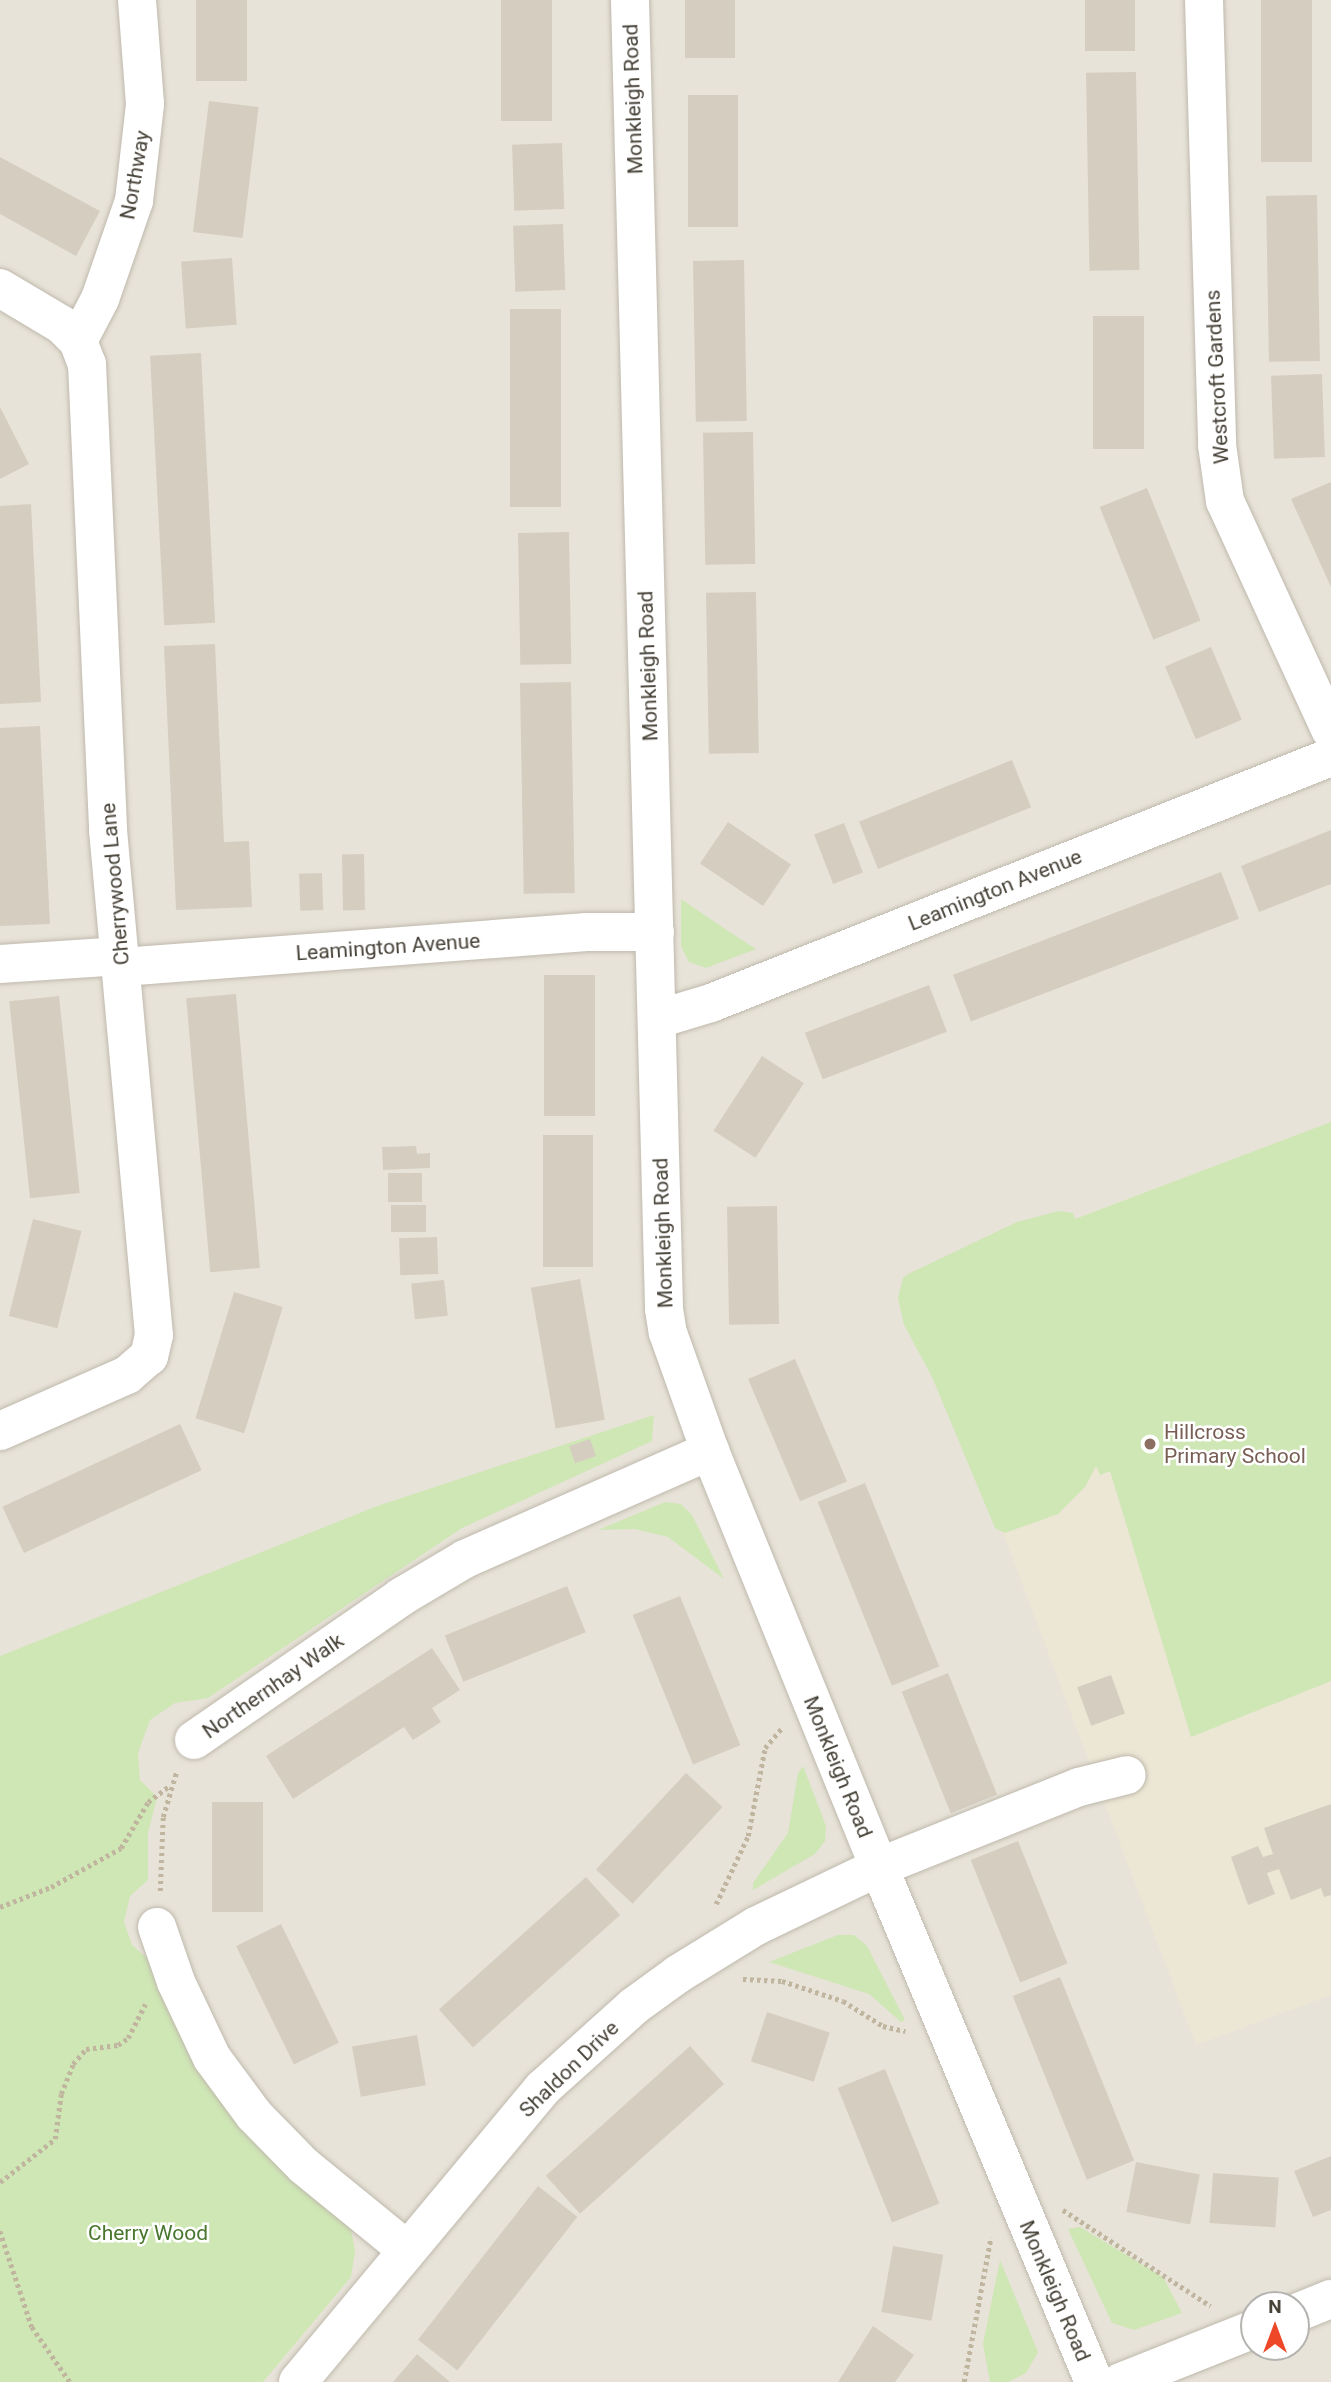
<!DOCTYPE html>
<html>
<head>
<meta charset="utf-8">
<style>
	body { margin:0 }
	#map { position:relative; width:1331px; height:2382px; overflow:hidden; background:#f4f1ea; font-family:Roboto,sans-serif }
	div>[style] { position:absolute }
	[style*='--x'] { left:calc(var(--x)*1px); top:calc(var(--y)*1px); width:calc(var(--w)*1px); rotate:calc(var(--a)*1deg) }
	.residential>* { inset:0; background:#e8e3d8 }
	.education>* { inset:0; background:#ece6d5 }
	.green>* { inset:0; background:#cfe6b5 }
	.building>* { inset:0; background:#d5cdc0; transform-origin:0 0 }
	.path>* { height:4.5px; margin-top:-2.25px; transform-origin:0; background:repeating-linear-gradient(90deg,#c0b59f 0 3.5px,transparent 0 7px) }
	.roads { filter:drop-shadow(0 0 2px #bfb9ad) drop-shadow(0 0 2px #bfb9ad) }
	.minor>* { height:38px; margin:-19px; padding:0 19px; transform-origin:19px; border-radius:19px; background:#fff }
	.dots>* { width:19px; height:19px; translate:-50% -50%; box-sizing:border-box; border:4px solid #fff; border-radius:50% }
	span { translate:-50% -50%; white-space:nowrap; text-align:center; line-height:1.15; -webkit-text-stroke:5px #fff; paint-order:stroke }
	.street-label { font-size:21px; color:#474238 }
	.education-label { font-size:21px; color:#785e54 }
	.left { translate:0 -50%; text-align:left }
	.park-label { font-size:21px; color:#49772e }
	.north { position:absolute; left:1240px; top:2291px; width:70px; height:70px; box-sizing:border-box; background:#fff; border:2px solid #b5b3af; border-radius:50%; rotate:0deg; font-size:19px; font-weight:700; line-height:28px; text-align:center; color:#474238 }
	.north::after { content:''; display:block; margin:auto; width:24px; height:32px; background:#ee4727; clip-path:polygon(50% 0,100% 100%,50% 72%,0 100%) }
</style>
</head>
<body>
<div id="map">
	<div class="residential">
		<div style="clip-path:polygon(evenodd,0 0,1331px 0,1331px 2382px,0 2382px,0 0,1254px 2305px,1296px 2305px,1296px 2347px,1254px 2347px,1254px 2305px)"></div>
	</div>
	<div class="education">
		<div style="clip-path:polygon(1331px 1122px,1331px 1995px,1196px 2045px,908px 1281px)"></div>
	</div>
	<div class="green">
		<div style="clip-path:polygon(681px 899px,725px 929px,756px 949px,706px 968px,689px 962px,681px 947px)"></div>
		<div style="clip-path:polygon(1331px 1122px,1331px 1681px,1191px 1737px,1110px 1471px,1100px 1475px,1096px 1466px,1085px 1487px,1058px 1514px,1005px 1533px,995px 1528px,932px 1377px,904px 1325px,898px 1298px,903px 1278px,908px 1274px,1017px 1222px,1059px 1211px,1073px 1213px,1075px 1219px)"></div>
		<div style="clip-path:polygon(654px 1415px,652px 1441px,462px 1528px,208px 1698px,175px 1703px,150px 1720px,138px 1753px,140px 1780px,157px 1797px,148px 1833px,148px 1880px,130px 1896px,124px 1922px,132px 1945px,147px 1958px,351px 2229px,355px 2251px,351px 2277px,263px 2382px,0 2382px,0 1656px,380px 1505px)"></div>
		<div style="clip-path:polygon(665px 1502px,681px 1504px,692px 1515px,724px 1579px,668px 1537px,635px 1529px,598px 1530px)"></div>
		<div style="clip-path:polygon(803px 1766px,826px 1826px,825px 1841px,815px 1854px,753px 1890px,753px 1883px,788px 1833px,798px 1773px)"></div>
		<div style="clip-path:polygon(838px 1935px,854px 1935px,867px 1946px,905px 2020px,901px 2022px,869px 1994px,769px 1962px)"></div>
		<div style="clip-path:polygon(1080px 2227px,1163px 2277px,1182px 2313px,1134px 2330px,1112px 2323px,1068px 2229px)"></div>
		<div style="clip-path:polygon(1000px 2260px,1038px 2352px,1026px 2373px,1008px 2382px,990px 2382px,983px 2344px)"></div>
	</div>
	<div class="building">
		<div style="left:196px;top:0;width:51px;height:81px"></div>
		<div style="left:501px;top:0;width:51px;height:121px"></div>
		<div style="left:685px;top:0;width:50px;height:58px"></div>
		<div style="left:1085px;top:0;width:50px;height:51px"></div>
		<div style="left:1261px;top:0;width:51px;height:162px"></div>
		<div style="left:1136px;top:72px;width:198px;height:50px;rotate:89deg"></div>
		<div style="left:688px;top:95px;width:50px;height:132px"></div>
		<div style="left:209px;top:101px;width:50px;height:132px;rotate:7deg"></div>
		<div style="left:562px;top:143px;width:66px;height:50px;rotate:88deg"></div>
		<div style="clip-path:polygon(0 157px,100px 211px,76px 256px,0 214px)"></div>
		<div style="left:1317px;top:195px;width:166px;height:51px;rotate:89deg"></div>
		<div style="left:563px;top:224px;width:66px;height:50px;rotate:88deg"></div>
		<div style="left:232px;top:258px;width:67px;height:51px;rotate:86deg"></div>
		<div style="left:744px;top:260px;width:161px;height:51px;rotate:89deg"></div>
		<div style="left:510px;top:309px;width:51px;height:198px"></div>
		<div style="left:1144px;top:316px;width:133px;height:51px;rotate:90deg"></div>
		<div style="left:201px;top:353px;width:270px;height:51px;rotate:87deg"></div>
		<div style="left:1322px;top:374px;width:83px;height:51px;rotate:88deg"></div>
		<div style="clip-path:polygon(0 407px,29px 464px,0 479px)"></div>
		<div style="left:753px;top:432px;width:132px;height:50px;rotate:89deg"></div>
		<div style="clip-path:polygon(1331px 482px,1331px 587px,1291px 499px)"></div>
		<div style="left:1147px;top:488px;width:143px;height:51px;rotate:68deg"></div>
		<div style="clip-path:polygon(31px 504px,41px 702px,0 704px,0 506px)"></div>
		<div style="left:569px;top:532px;width:132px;height:51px;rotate:89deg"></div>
		<div style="left:756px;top:592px;width:161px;height:50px;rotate:89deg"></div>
		<div style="clip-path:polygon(215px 644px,224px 842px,249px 841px,252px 907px,176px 910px,164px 646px)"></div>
		<div style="left:1211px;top:647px;width:79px;height:50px;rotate:67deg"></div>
		<div style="left:571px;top:682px;width:211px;height:51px;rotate:89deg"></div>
		<div style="clip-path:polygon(40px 726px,50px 924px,0 926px,0 728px)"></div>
		<div style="left:1012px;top:760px;width:51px;height:165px;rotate:68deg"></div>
		<div style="left:728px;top:822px;width:76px;height:50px;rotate:34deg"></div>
		<div style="left:844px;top:823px;width:53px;height:32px;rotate:69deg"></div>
		<div style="clip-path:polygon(1331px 830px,1331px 884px,1259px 912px,1241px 866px)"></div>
		<div style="left:364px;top:854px;width:56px;height:22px;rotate:89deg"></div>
		<div style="left:1221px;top:872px;width:50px;height:287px;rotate:69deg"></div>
		<div style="left:322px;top:873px;width:37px;height:23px;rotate:88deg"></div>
		<div style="left:544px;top:975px;width:51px;height:141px"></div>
		<div style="left:929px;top:985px;width:50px;height:133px;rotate:69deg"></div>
		<div style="left:236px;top:994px;width:275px;height:50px;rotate:85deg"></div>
		<div style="left:59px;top:996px;width:198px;height:50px;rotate:84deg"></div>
		<div style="left:762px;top:1056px;width:50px;height:89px;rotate:33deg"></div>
		<div style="left:543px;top:1135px;width:50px;height:132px"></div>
		<div style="clip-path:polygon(416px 1146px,417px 1154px,430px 1153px,430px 1168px,383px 1170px,382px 1147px)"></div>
		<div style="left:422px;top:1173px;width:29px;height:34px;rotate:90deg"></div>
		<div style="left:426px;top:1205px;width:27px;height:35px;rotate:90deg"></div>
		<div style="left:777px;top:1206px;width:118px;height:50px;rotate:89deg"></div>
		<div style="left:33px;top:1219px;width:50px;height:100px;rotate:14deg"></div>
		<div style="left:437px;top:1237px;width:37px;height:38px;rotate:88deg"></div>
		<div style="left:580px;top:1279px;width:143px;height:50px;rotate:80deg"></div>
		<div style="left:444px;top:1280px;width:36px;height:33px;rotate:84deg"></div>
		<div style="left:234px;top:1292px;width:51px;height:132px;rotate:17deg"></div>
		<div style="left:795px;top:1359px;width:133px;height:51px;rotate:67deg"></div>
		<div style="left:180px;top:1424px;width:51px;height:196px;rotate:65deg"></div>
		<div style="left:590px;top:1439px;width:18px;height:22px;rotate:71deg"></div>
		<div style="left:865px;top:1483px;width:198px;height:51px;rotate:68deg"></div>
		<div style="left:567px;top:1586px;width:50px;height:132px;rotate:68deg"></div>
		<div style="left:680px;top:1596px;width:161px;height:51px;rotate:68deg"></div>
		<div style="clip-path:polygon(432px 1648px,460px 1690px,432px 1708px,441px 1722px,413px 1740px,404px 1727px,293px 1799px,266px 1756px)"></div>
		<div style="left:948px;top:1673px;width:131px;height:50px;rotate:68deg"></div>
		<div style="left:1111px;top:1675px;width:41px;height:36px;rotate:70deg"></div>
		<div style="left:686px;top:1773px;width:50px;height:132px;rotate:43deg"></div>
		<div style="left:212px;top:1802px;width:51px;height:110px"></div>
		<div style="clip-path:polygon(1331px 1804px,1331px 1895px,1324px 1897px,1321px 1888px,1291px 1900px,1279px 1869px,1267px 1873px,1275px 1894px,1248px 1905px,1231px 1857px,1258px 1846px,1263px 1857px,1273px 1854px,1264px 1828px)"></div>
		<div style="left:1018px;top:1841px;width:132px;height:51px;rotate:68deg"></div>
		<div style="left:586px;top:1877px;width:51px;height:198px;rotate:48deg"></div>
		<div style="left:281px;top:1924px;width:132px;height:50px;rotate:64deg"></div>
		<div style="left:1060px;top:1977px;width:198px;height:51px;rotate:68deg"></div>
		<div style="left:767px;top:2012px;width:66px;height:52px;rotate:18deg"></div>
		<div style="left:417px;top:2035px;width:51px;height:66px;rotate:80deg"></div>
		<div style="left:690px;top:2046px;width:51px;height:194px;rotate:48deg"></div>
		<div style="left:885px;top:2069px;width:145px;height:51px;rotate:68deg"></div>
		<div style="clip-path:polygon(1331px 2156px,1331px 2210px,1313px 2217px,1294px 2171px)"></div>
		<div style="left:1136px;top:2162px;width:65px;height:51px;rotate:11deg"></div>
		<div style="left:1213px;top:2173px;width:66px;height:50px;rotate:4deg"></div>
		<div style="left:538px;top:2186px;width:50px;height:195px;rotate:38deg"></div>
		<div style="left:893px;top:2246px;width:51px;height:67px;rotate:10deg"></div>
		<div style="clip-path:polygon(873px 2326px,914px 2355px,895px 2382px,838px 2382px)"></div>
		<div style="clip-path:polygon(417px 2354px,450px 2382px,393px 2382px)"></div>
	</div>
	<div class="path">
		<div style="--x:160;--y:1891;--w:74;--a:-87.7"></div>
		<div style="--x:163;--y:1817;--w:46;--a:-73.5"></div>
		<div style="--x:716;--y:1904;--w:75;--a:-64.8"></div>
		<div style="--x:748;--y:1836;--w:90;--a:-79.1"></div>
		<div style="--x:765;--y:1748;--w:26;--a:-50"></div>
		<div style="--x:0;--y:1907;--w:55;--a:-21.4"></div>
		<div style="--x:51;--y:1887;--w:80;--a:-29.1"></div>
		<div style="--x:121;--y:1848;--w:53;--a:-59.6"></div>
		<div style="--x:148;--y:1802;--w:26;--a:-37"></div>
		<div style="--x:743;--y:1979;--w:39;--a:3"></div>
		<div style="--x:782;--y:1981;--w:64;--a:18.2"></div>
		<div style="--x:843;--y:2001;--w:47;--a:32"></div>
		<div style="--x:883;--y:2026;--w:23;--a:13"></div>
		<div style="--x:0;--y:2182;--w:70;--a:-38"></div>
		<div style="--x:55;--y:2139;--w:45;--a:-82.4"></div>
		<div style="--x:61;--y:2094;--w:32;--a:-68"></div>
		<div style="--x:73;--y:2064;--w:20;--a:-49"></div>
		<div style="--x:86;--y:2049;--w:32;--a:-7"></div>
		<div style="--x:118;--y:2045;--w:12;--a:-35"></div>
		<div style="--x:128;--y:2038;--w:38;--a:-63"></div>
		<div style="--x:1063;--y:2210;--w:176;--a:33"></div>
		<div style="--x:0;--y:2231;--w:101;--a:71.6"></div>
		<div style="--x:32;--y:2327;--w:67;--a:55.4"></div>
		<div style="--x:964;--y:2382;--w:147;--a:-79.5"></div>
	</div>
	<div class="roads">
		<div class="minor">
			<div style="--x:630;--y:0;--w:1309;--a:88.51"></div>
			<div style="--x:664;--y:1309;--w:24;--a:81"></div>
			<div style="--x:668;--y:1333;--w:125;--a:70.4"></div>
			<div style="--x:710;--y:1451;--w:449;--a:67.9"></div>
			<div style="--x:879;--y:1867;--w:558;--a:67.34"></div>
			<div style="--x:1204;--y:0;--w:445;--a:88.3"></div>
			<div style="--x:1217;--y:445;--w:57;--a:81.9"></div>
			<div style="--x:1225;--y:501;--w:253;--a:65.3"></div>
			<div style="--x:0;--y:288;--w:72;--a:30.8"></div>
			<div style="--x:62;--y:325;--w:23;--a:45"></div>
			<div style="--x:78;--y:341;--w:25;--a:69"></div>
			<div style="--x:87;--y:364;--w:466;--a:87.4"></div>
			<div style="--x:108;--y:830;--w:507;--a:84.8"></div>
			<div style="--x:154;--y:1335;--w:22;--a:103"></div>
			<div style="--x:149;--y:1356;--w:29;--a:139"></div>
			<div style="--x:127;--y:1375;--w:139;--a:156.2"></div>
			<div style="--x:78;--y:341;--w:47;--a:-62.4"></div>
			<div style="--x:100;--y:299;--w:104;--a:-70.9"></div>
			<div style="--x:134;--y:201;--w:98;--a:-83.5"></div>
			<div style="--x:145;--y:104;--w:104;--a:-94.4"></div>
			<div style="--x:0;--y:964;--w:121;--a:-3.8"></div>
			<div style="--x:122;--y:967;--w:466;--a:-4.3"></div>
			<div style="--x:587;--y:932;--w:68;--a:0"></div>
			<div style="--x:658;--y:1019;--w:55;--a:-16.8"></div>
			<div style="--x:711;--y:1003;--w:667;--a:-21.64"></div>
			<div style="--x:194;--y:1740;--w:252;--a:-34.6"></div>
			<div style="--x:401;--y:1597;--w:74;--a:-30.7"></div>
			<div style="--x:465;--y:1559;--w:268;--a:-23.8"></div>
			<div style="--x:157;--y:1927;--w:58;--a:70.9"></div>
			<div style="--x:176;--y:1982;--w:84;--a:64.7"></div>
			<div style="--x:212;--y:2058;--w:71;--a:53.6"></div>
			<div style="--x:254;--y:2115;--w:71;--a:45.6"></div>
			<div style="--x:304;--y:2166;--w:133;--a:39.2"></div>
			<div style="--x:1296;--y:2313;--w:38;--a:-22"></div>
			<div style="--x:298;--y:2382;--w:383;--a:-50.2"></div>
			<div style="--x:543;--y:2088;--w:122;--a:-42"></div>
			<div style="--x:634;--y:2006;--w:54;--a:-36"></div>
			<div style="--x:678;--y:1974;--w:92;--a:-31.6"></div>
			<div style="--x:756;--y:1926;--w:136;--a:-25.6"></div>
			<div style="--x:879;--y:1867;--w:215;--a:-21.8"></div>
			<div style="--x:1079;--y:1787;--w:49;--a:-14"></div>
			<div style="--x:1121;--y:2382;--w:143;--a:-21.7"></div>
		</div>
	</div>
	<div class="dots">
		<div style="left:1150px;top:1444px;background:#8d6e63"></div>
	</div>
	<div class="street-label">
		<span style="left:633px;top:99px;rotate:-92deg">Monkleigh Road</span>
		<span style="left:135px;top:175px;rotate:-80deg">Northway</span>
		<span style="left:1217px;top:377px;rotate:-93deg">Westcroft Gardens</span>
		<span style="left:648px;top:666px;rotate:-92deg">Monkleigh Road</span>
		<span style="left:115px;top:884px;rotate:-95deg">Cherrywood Lane</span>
		<span style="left:995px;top:890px;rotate:-22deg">Leamington Avenue</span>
		<span style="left:388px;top:947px;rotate:-4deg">Leamington Avenue</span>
		<span style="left:663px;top:1233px;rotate:-92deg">Monkleigh Road</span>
		<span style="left:273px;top:1686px;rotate:-35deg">Northernhay Walk</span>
		<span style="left:838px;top:1767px;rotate:68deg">Monkleigh Road</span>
		<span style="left:569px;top:2069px;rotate:-44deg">Shaldon Drive</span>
		<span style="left:1055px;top:2291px;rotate:67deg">Monkleigh Road</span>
	</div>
	<div class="education-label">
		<span class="left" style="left:1164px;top:1444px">Hillcross<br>Primary School</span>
	</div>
	<div class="park-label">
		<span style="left:148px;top:2233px">Cherry Wood</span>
	</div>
	<div class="north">N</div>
</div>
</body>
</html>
